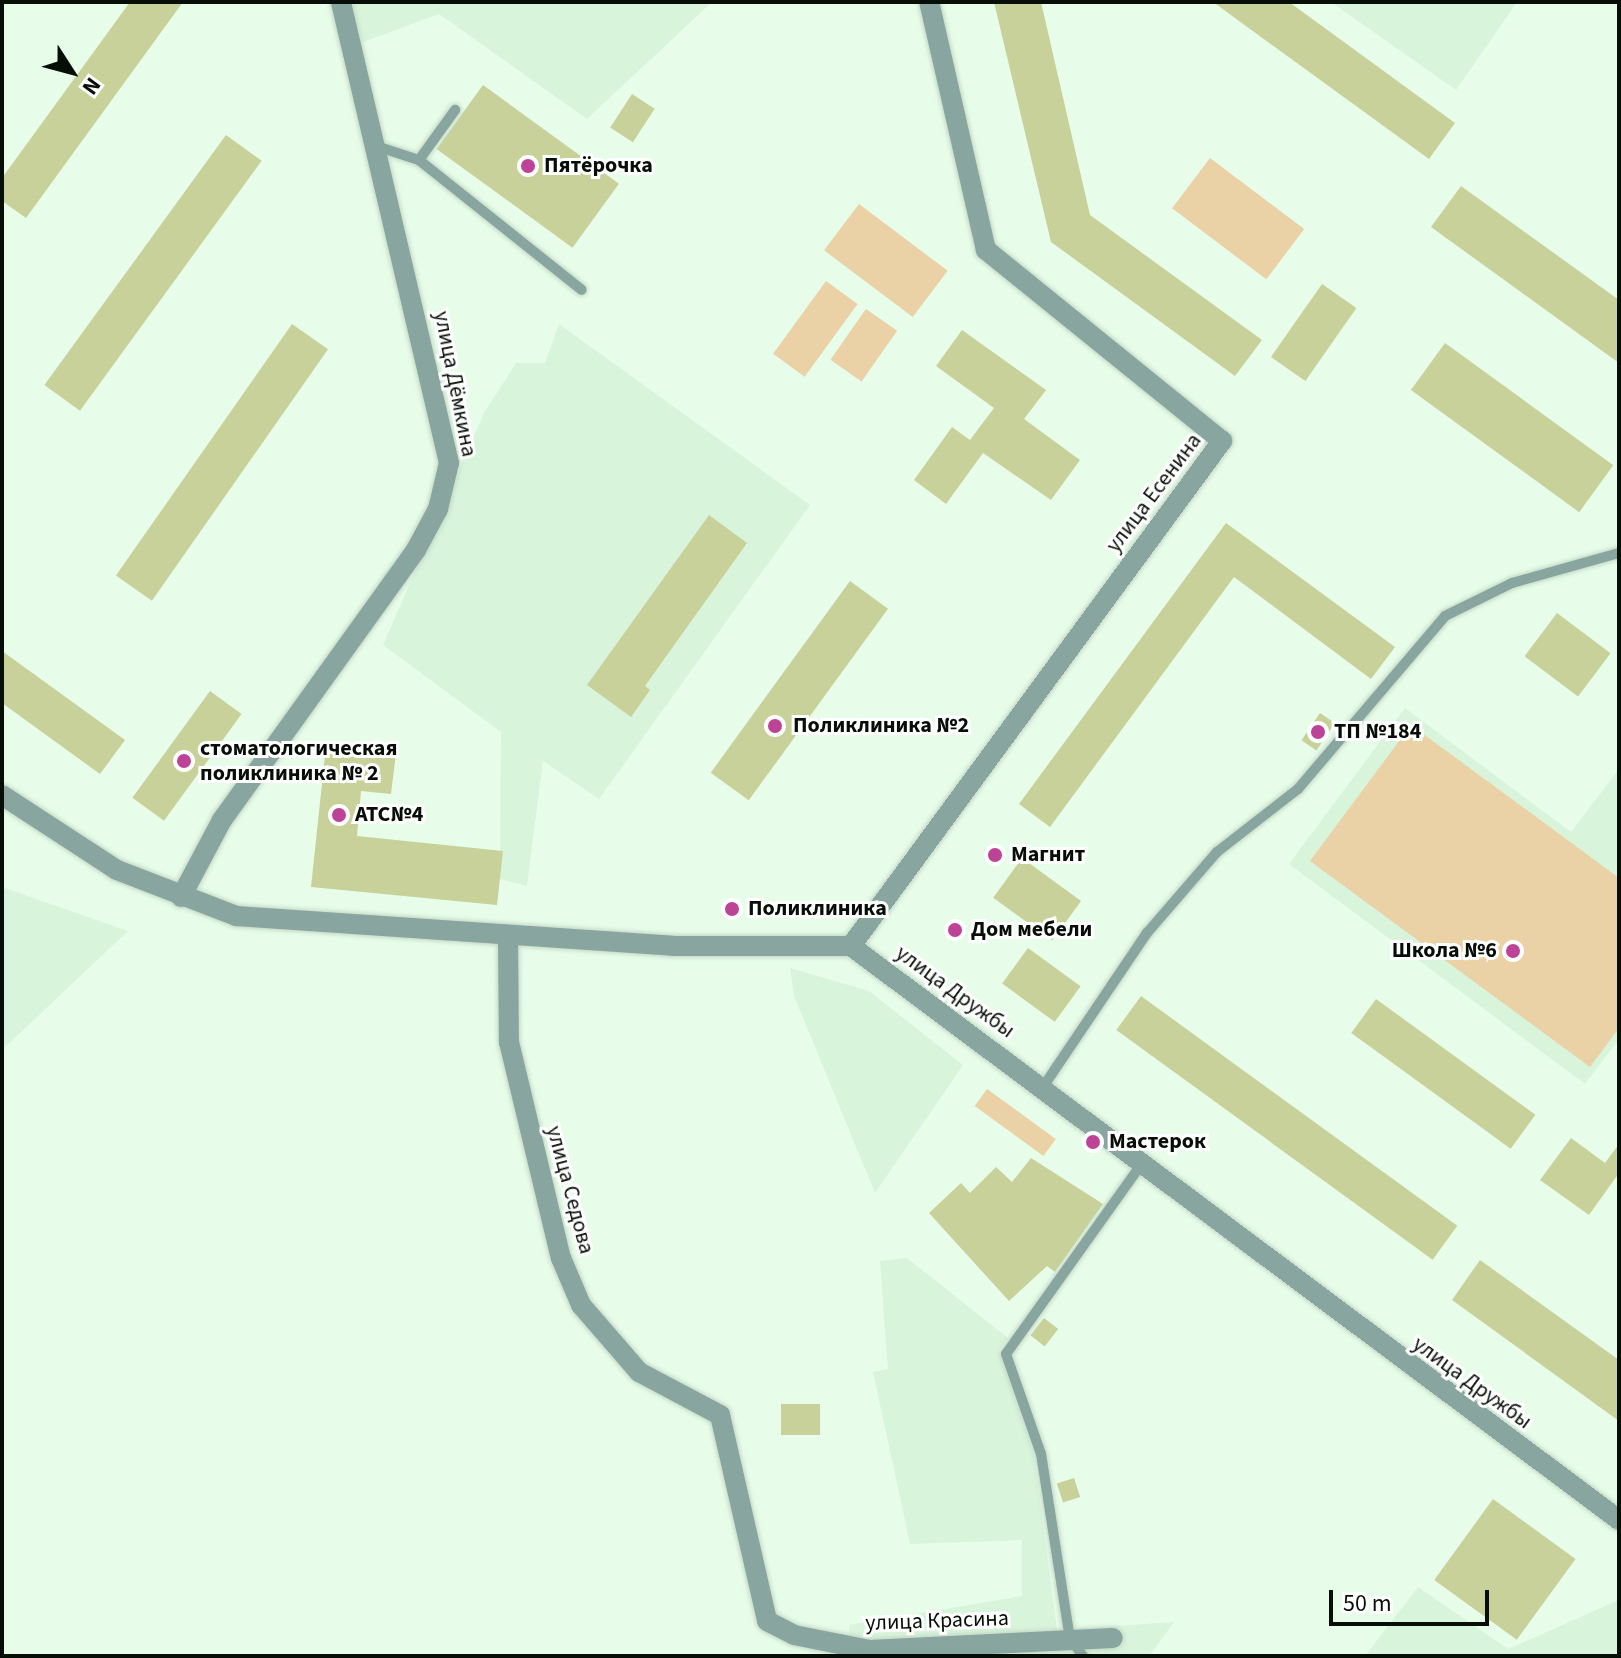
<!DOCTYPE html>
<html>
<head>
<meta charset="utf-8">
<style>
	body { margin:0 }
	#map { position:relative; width:1621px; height:1658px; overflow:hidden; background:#e7fde9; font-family:"Source Sans 3",sans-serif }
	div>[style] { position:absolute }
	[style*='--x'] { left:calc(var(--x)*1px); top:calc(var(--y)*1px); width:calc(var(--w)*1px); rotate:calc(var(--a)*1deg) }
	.built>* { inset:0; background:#d8f4db }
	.green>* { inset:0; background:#ead1a6; transform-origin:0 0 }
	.building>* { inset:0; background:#c8d19a; transform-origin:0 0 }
	.roads { filter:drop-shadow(0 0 2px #c3d7c5) drop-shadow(0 0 2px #c3d7c5) }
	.service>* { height:10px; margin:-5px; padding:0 5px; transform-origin:5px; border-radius:5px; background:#88a59f }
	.minor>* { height:20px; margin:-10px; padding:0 10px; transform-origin:10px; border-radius:10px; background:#88a59f }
	.dots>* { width:22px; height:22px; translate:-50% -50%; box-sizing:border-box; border:4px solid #fff; border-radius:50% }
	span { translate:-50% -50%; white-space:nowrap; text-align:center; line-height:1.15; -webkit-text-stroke:6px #fff; paint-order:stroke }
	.poi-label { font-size:22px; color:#070e08; font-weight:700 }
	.left { translate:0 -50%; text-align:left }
	.right { translate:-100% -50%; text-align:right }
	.street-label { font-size:22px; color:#070e08 }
	.frame { position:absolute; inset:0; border:4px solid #070e08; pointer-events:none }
	.north { position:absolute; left:32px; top:32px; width:80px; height:80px; -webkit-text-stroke:6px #fff; paint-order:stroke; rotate:126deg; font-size:22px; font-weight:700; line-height:32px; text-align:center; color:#070e08 }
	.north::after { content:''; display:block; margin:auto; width:28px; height:36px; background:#070e08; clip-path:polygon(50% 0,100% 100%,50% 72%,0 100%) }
	.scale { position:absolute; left:1329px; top:1590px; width:160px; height:36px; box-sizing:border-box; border:4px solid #070e08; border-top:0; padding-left:10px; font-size:24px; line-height:28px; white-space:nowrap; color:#070e08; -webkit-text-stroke:6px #fff; paint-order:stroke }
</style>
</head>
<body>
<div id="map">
	<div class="built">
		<div style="clip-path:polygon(349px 2px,712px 2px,587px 119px,439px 14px,363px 42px)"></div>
		<div style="clip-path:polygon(1331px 2px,1517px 2px,1456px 90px)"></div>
		<div style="clip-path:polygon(559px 324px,810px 505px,599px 799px,543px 761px,527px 886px,500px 879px,501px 732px,383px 645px,484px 413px,516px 363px,545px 363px)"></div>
		<div style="clip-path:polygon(1405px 708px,1571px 832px,1619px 769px,1619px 1039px,1585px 1084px,1289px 864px)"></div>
		<div style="clip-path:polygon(2px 887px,128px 931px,2px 1050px)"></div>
		<div style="clip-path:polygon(790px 968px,869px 991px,963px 1065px,875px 1193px,794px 996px)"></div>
		<div style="clip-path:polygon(907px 1258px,1008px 1338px,999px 1350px,1034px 1456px,1057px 1630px,1174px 1622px,1149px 1656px,850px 1656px,849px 1625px,1022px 1596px,1022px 1540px,910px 1544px,873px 1372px,888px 1369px,880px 1261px)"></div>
		<div style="clip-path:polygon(1418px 1587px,1508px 1649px,1619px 1600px,1619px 1656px,1365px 1656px)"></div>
	</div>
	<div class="green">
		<div style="left:1210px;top:158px;width:118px;height:63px;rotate:37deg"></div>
		<div style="left:859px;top:204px;width:111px;height:58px;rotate:37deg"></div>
		<div style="left:826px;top:281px;width:39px;height:90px;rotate:36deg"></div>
		<div style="left:866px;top:309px;width:38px;height:62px;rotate:35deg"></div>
		<div style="clip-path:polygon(1411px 725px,1619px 878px,1619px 1028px,1590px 1067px,1310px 861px)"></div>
		<div style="left:987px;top:1089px;width:85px;height:21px;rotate:36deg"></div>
	</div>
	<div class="building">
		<div style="clip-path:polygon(130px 2px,183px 2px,26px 218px,2px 201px,2px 178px)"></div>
		<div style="clip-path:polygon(994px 2px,1041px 2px,1090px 215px,1262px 340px,1235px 376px,1051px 242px)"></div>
		<div style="clip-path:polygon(1213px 2px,1289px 2px,1455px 123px,1429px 159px)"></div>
		<div style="left:483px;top:85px;width:168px;height:79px;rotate:36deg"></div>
		<div style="left:632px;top:94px;width:27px;height:40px;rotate:33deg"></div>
		<div style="left:226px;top:135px;width:44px;height:309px;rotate:36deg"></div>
		<div style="clip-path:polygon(1461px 186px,1619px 300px,1619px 363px,1431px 227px)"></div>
		<div style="left:1322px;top:284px;width:42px;height:89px;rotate:35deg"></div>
		<div style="left:292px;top:324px;width:44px;height:307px;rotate:35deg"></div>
		<div style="clip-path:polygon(962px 330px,1046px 390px,1024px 419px,1080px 460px,1051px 500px,983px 453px,946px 504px,914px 480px,952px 427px,970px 440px,994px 408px,936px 366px)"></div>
		<div style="left:1445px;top:343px;width:208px;height:58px;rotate:36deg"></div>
		<div style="clip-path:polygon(709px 515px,747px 543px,645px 686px,650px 690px,631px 717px,587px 685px)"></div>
		<div style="clip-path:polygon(1226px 523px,1395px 647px,1371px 679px,1234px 577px,1050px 827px,1019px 804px)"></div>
		<div style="left:850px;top:581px;width:47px;height:237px;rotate:36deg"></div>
		<div style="left:1557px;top:613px;width:67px;height:54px;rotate:37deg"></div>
		<div style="clip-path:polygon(2px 651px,125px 740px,100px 774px,2px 703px)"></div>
		<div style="left:210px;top:691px;width:39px;height:132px;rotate:36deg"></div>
		<div style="left:1320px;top:713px;width:18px;height:33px;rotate:34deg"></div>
		<div style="clip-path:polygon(326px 746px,396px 753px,391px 794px,361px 791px,357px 836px,503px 851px,497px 905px,311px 887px)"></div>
		<div style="left:1022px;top:858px;width:73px;height:49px;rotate:36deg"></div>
		<div style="left:1028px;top:948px;width:65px;height:44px;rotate:36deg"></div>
		<div style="left:1141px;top:996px;width:391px;height:42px;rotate:36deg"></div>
		<div style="left:1376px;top:999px;width:197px;height:42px;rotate:36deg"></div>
		<div style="clip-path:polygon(1571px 1138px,1605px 1163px,1619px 1144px,1619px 1173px,1589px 1215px,1540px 1180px)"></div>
		<div style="clip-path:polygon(1031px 1158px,1103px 1204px,1055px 1272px,1047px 1266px,1009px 1301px,929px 1213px,961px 1183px,970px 1193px,996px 1167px,1012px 1182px)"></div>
		<div style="clip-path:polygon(1480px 1260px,1619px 1360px,1619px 1421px,1452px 1300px)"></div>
		<div style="left:1044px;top:1318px;width:18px;height:22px;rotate:38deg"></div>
		<div style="left:781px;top:1404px;width:39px;height:31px"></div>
		<div style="left:1074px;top:1478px;width:20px;height:18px;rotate:72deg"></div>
		<div style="left:1493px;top:1499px;width:102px;height:100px;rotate:36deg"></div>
	</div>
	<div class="roads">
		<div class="service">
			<div style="--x:376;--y:146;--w:45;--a:18"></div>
			<div style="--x:419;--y:160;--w:208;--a:38.6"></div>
			<div style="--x:419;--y:160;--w:62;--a:-54.2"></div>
			<div style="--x:1043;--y:1087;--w:186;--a:-56"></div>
			<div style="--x:1147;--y:933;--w:107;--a:-49.2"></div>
			<div style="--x:1217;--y:852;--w:103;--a:-37.9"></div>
			<div style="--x:1298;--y:789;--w:227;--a:-49.6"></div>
			<div style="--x:1445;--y:616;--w:75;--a:-26.2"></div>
			<div style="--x:1512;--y:583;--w:111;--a:-15.7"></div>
			<div style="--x:1083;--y:1656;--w:21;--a:-127"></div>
			<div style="--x:1070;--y:1639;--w:187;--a:-98.9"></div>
			<div style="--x:1041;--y:1454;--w:106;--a:-109.3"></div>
			<div style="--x:1006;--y:1354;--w:236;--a:-54.5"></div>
		</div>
		<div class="minor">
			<div style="--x:2;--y:795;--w:137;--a:33.1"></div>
			<div style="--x:117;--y:870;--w:128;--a:21.1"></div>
			<div style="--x:236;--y:916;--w:438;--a:3.9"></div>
			<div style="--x:673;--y:946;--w:178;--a:0"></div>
			<div style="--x:851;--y:946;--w:959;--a:36.77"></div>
			<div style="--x:181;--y:897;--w:87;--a:-62"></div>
			<div style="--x:222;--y:820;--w:332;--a:-54.3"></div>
			<div style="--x:416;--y:550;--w:47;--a:-61.8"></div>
			<div style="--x:438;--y:509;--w:47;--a:-76.6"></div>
			<div style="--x:449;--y:463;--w:473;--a:-103.2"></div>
			<div style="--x:508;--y:935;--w:107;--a:89.5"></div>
			<div style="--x:509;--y:1042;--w:222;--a:76.5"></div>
			<div style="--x:561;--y:1258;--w:51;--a:66.9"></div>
			<div style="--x:581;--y:1305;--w:89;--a:49.1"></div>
			<div style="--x:639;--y:1372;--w:92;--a:28"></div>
			<div style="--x:720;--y:1415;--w:211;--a:77.1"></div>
			<div style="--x:767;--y:1621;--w:30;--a:27"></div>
			<div style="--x:794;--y:1635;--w:76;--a:11.3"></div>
			<div style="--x:869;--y:1650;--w:244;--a:-2.8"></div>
			<div style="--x:851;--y:946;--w:627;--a:-53.7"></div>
			<div style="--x:1222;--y:441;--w:304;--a:-141"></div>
			<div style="--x:986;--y:250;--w:254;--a:-102.9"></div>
		</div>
	</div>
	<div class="dots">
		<div style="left:528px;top:166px;background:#bd4396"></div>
		<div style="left:775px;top:726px;background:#bd4396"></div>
		<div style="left:1318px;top:732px;background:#bd4396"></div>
		<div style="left:184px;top:761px;background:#bd4396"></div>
		<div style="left:339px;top:815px;background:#bd4396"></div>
		<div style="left:995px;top:855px;background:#bd4396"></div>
		<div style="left:732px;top:909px;background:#bd4396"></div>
		<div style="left:955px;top:930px;background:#bd4396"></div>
		<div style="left:1513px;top:951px;background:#bd4396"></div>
		<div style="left:1093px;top:1142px;background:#bd4396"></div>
	</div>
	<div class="poi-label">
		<span class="left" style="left:544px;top:166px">Пятёрочка</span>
		<span class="left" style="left:793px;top:726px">Поликлиника №2</span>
		<span class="left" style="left:1334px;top:732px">ТП №184</span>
		<span class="left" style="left:200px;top:761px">стоматологическая<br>поликлиника № 2</span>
		<span class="left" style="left:355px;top:815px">АТС№4</span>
		<span class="left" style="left:1011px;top:855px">Магнит</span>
		<span class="left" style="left:748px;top:909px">Поликлиника</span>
		<span class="left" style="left:971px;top:930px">Дом мебели</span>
		<span class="right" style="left:1497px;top:951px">Школа №6</span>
		<span class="left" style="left:1109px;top:1142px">Мастерок</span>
	</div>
	<div class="street-label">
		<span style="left:455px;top:384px;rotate:79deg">улица Дёмкина</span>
		<span style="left:1154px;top:493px;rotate:-53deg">улица Есенина</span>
		<span style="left:955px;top:992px;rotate:36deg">улица Дружбы</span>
		<span style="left:570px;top:1190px;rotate:75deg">улица Седова</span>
		<span style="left:1472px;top:1383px;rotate:36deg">улица Дружбы</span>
		<span style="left:937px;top:1621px;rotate:-2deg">улица Красина</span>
	</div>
	<div class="frame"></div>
	<div class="north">N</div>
	<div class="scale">50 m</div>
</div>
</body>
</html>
